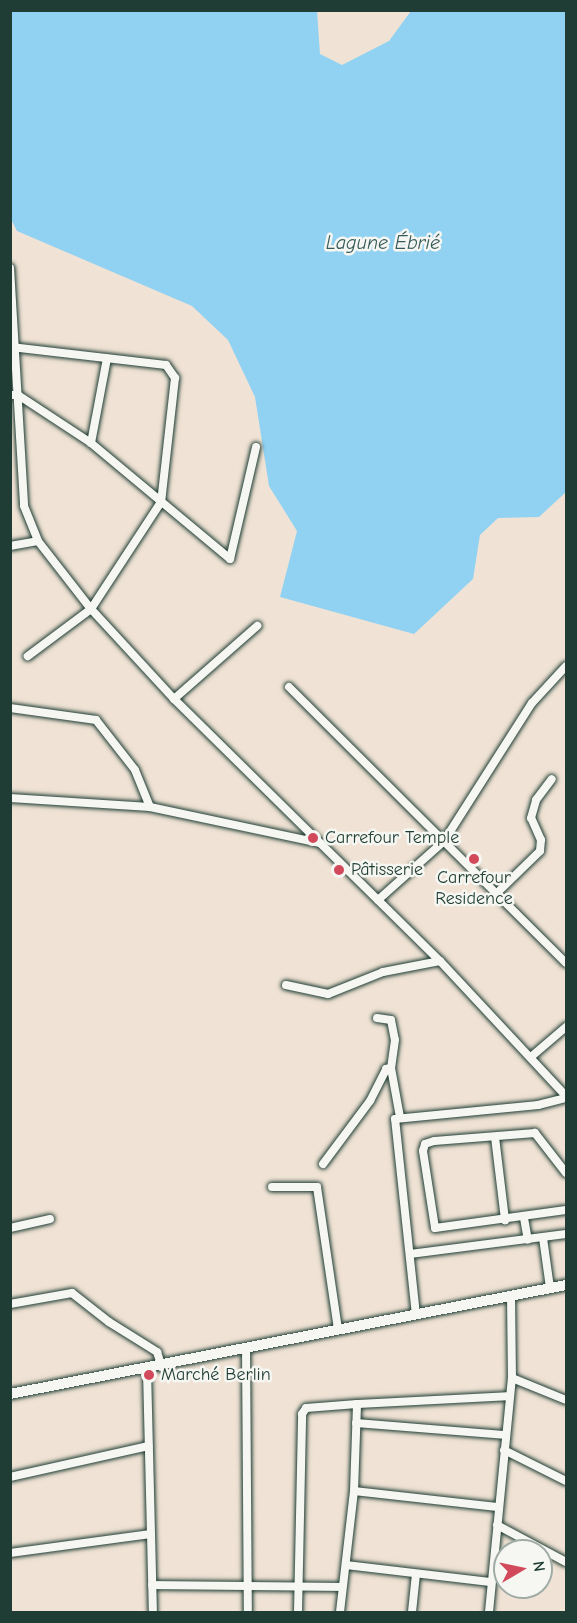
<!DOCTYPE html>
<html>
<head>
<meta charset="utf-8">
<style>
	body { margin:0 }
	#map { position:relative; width:577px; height:1623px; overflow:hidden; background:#f0e3d5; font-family:"Comic Neue",sans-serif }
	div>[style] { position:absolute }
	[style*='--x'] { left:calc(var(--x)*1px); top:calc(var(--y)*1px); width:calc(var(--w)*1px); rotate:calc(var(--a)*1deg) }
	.water>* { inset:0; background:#91d2f3 }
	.roads { filter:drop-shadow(0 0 2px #1f3d34) drop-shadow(0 0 2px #1f3d34) }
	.minor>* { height:8px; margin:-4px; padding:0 4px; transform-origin:4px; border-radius:4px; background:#f6f6f2 }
	.tertiary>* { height:10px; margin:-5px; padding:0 5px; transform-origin:5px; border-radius:5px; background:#f6f6f2 }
	.dots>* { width:16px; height:16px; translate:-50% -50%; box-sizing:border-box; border:3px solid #f6f6f2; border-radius:50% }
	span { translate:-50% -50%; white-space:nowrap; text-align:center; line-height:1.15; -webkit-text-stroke:5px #f6f6f2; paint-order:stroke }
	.poi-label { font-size:18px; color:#1f3d34 }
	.left { translate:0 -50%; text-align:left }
	.water-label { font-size:20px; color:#365b5a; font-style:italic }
	.frame { position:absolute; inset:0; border:12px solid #1f3d34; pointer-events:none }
	.north { position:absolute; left:493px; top:1539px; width:60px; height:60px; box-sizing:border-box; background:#f6f6f2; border:2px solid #a0aca6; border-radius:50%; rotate:81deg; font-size:16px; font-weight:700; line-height:24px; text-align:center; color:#1f3d34 }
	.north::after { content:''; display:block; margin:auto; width:21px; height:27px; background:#d1495b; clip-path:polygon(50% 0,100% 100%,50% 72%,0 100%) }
</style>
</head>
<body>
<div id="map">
	<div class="water">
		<div style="clip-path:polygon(10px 11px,317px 11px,320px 54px,342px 65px,389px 41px,411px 11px,566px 11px,566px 492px,539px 517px,498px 518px,480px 535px,473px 579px,414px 634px,280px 597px,297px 531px,269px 486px,255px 397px,228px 340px,192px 306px,17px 231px,10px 217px)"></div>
	</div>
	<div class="roads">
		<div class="minor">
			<div style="--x:10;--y:268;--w:238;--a:86.6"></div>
			<div style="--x:24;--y:506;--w:38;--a:68"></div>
			<div style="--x:38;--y:541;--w:86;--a:52.1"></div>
			<div style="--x:91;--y:609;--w:122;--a:47.3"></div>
			<div style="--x:174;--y:699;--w:373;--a:44.6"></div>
			<div style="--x:440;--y:961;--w:185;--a:47"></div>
			<div style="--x:11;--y:347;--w:156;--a:6.6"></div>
			<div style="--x:166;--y:365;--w:16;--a:55"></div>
			<div style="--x:175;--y:378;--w:125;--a:96.4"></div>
			<div style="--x:161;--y:502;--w:128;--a:123.2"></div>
			<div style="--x:91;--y:609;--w:79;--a:143.3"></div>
			<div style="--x:10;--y:395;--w:8;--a:0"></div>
			<div style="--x:18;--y:395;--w:87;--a:33.3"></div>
			<div style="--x:91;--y:443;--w:181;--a:39.8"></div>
			<div style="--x:230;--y:559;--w:115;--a:-76.9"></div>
			<div style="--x:91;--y:443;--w:86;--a:-79.3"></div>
			<div style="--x:10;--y:546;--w:28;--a:-10"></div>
			<div style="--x:289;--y:687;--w:391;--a:44.9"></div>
			<div style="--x:174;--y:699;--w:111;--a:-41.3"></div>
			<div style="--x:10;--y:708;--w:87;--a:7.9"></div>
			<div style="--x:96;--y:720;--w:63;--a:52"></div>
			<div style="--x:135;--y:770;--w:40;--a:68"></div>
			<div style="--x:10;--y:798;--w:140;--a:3.7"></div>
			<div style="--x:150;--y:807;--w:174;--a:12"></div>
			<div style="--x:497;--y:893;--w:60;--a:-44.3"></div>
			<div style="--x:540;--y:851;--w:11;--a:-85"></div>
			<div style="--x:541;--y:840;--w:24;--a:-114"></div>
			<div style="--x:531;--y:818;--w:19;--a:-74"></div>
			<div style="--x:536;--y:800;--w:26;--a:-53"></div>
			<div style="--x:378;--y:900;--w:89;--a:-41.8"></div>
			<div style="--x:444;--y:841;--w:164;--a:-57.5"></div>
			<div style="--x:532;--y:703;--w:50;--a:-47.4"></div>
			<div style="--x:286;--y:985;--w:43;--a:12.1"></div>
			<div style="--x:328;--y:994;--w:59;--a:-21.8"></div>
			<div style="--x:383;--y:972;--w:58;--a:-10.9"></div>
			<div style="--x:377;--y:1018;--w:14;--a:8"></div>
			<div style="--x:391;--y:1020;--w:20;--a:79"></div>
			<div style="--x:395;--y:1040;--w:28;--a:98"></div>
			<div style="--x:532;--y:1056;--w:45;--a:-40.5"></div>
			<div style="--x:495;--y:1137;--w:84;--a:83.1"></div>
			<div style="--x:323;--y:1164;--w:79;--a:-53.3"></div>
			<div style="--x:370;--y:1101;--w:36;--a:-63"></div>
			<div style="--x:386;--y:1069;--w:5;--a:-11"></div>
			<div style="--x:391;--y:1068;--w:50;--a:79.6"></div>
			<div style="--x:566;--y:1173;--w:51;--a:-127.8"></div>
			<div style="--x:535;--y:1133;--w:101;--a:175.5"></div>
			<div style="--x:434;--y:1141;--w:9;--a:162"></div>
			<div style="--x:425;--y:1144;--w:7;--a:106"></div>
			<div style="--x:423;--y:1151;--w:78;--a:81.1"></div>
			<div style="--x:435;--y:1228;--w:132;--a:-7.8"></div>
			<div style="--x:272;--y:1187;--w:45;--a:0"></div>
			<div style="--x:317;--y:1187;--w:144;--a:81.6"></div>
			<div style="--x:524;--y:1218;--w:22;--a:80"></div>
			<div style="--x:10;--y:1228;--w:41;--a:-12.7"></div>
			<div style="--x:543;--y:1238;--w:50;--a:82"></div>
			<div style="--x:410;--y:1254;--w:157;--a:-7.3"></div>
			<div style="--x:10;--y:1304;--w:63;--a:-10.1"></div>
			<div style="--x:72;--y:1293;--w:47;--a:38.1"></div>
			<div style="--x:109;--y:1322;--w:57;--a:32"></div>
			<div style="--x:157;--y:1352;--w:16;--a:72"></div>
			<div style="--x:416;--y:1315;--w:197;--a:-96.1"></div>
			<div style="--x:395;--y:1119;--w:144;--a:-5.6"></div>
			<div style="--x:538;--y:1105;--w:29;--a:-14"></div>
			<div style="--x:246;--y:1347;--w:265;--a:89.6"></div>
			<div style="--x:147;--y:1370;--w:242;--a:88.6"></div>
			<div style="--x:512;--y:1378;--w:58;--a:22.2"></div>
			<div style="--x:356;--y:1423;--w:148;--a:4.6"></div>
			<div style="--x:504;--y:1450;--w:69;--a:26.6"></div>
			<div style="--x:10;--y:1477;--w:142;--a:-12.6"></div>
			<div style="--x:354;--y:1491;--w:144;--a:6.4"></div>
			<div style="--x:497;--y:1525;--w:78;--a:28.2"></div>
			<div style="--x:10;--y:1553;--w:142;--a:-7.7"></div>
			<div style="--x:346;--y:1565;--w:145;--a:6.7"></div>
			<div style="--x:152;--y:1585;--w:190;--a:0.6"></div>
			<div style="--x:298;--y:1612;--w:198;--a:-88.8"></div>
			<div style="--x:302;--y:1414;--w:7;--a:-56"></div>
			<div style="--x:306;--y:1408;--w:51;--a:-4.5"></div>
			<div style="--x:340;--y:1612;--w:122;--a:-83.4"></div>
			<div style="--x:354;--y:1491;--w:87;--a:-88"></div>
			<div style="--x:357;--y:1404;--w:151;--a:-3"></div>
			<div style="--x:412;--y:1612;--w:38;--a:-84"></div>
			<div style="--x:489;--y:1612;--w:235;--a:-84.4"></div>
			<div style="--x:512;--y:1378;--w:81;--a:-90.7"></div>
		</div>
		<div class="tertiary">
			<div style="--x:10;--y:1394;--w:567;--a:-11.09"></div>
		</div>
	</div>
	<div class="dots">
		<div style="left:313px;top:838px;background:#d1495b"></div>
		<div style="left:474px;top:859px;background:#d1495b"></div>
		<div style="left:339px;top:870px;background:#d1495b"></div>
		<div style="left:149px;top:1375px;background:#d1495b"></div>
	</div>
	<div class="poi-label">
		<span class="left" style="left:325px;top:838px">Carrefour Temple</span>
		<span class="left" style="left:351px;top:870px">Pâtisserie</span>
		<span style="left:474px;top:889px">Carrefour<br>Residence</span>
		<span class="left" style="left:161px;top:1375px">Marché Berlin</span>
	</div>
	<div class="water-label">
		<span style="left:383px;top:242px">Lagune Ébrié</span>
	</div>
	<div class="frame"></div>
	<div class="north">N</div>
</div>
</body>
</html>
